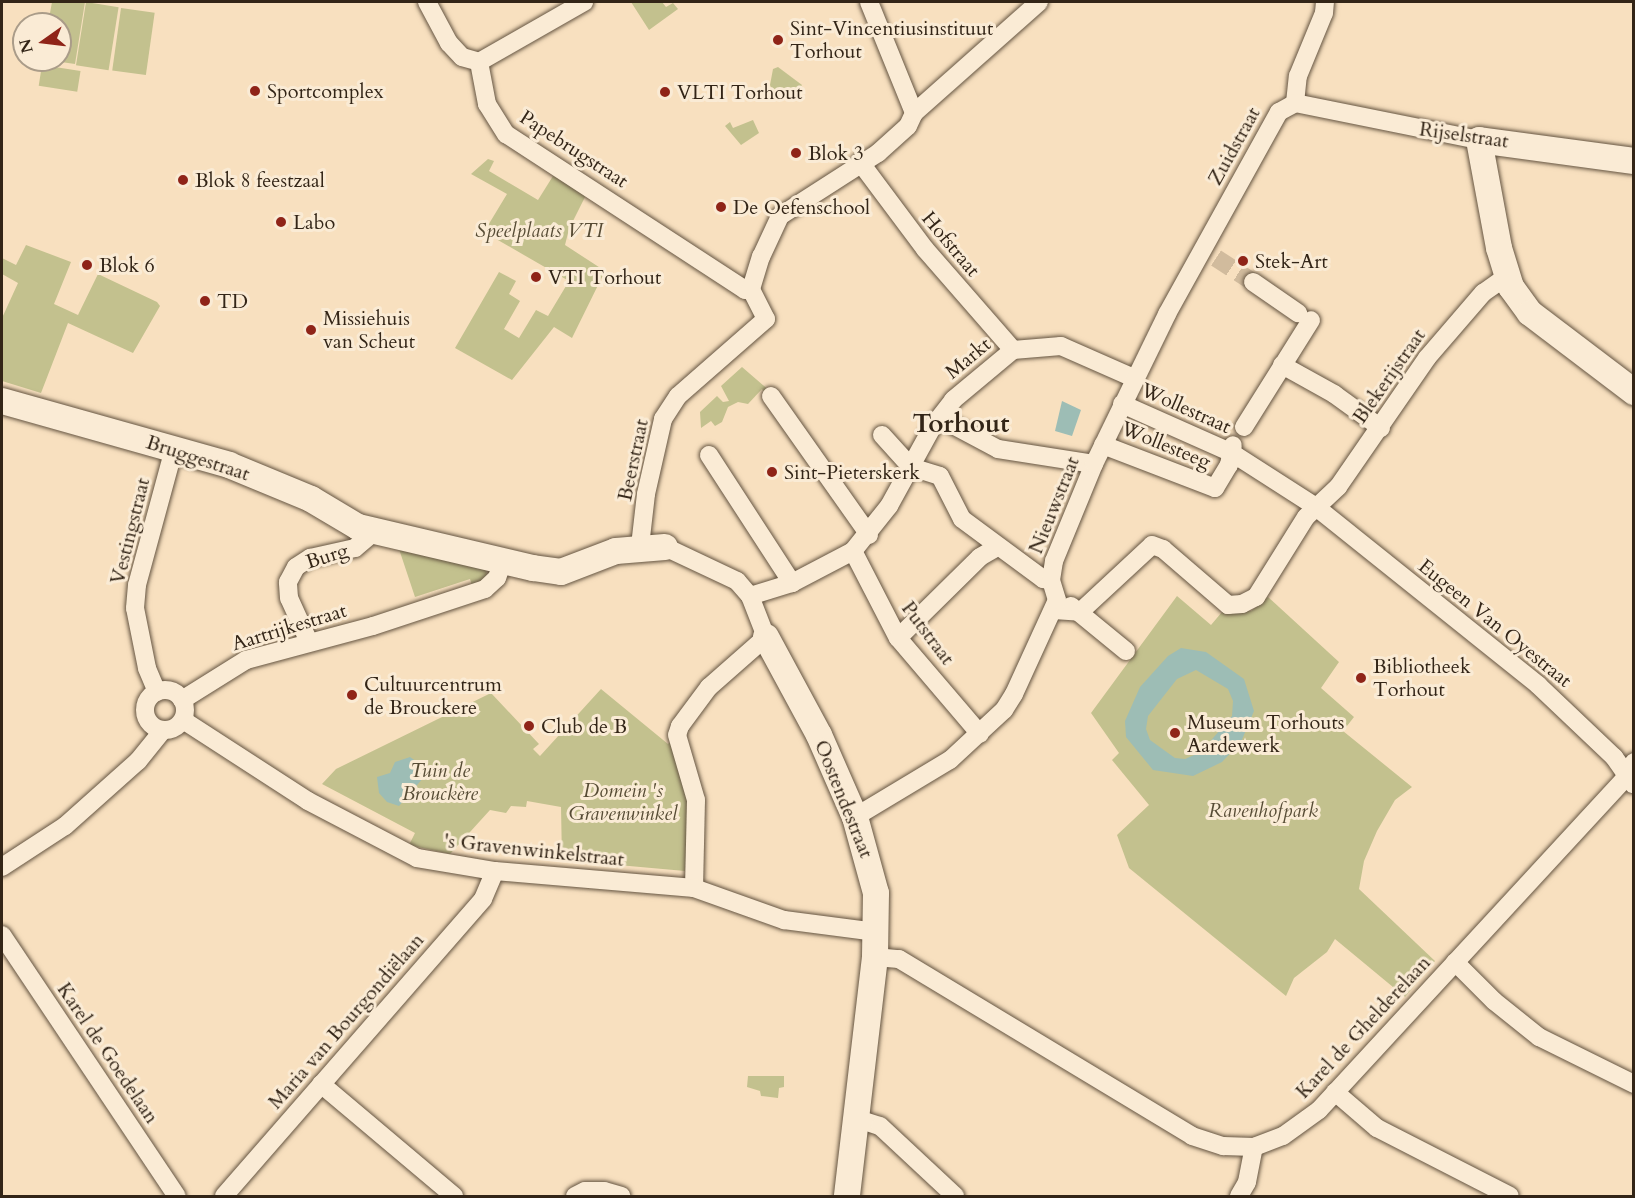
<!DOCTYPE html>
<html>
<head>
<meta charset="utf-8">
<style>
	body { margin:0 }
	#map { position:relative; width:1635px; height:1198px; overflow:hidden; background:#f8e0bf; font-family:Cardo,serif }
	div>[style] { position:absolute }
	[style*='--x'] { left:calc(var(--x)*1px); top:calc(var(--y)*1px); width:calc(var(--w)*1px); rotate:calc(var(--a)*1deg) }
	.green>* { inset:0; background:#c3c18e; transform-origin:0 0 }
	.water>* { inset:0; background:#9dbdb5 }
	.street-tunnel>* { height:18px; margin-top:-9px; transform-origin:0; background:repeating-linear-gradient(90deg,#d1bb9d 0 18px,transparent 0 27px) }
	.roads { filter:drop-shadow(0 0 2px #645441) drop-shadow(0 0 2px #645441) }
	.street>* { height:18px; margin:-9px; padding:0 9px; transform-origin:9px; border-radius:9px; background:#faebd5 }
	.street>.ring { margin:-9px; padding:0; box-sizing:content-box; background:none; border:18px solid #faebd5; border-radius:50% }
	.secondary>* { height:26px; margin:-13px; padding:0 13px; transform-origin:13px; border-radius:13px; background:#faebd5 }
	.dots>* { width:16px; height:16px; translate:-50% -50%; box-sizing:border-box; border:3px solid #faebd5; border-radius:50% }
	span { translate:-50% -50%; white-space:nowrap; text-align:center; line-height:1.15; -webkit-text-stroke:6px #faebd5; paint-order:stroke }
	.poi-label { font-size:20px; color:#332517 }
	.left { translate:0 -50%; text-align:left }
	.street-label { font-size:20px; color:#332517 }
	.park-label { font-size:20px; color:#574c35; font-style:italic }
	.district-label { font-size:26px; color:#332517; font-weight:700 }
	.frame { position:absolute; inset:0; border:3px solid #332517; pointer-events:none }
	.north { position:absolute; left:12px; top:12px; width:60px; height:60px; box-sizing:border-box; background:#faebd5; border:2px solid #aa9c89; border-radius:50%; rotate:256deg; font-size:16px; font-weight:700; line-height:24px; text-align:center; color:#332517 }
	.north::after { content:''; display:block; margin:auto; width:21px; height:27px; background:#8f2418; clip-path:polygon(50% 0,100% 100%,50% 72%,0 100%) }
</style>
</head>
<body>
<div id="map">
	<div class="green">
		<div style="clip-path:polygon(52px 2px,85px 2px,75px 64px,47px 60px,60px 60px,60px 24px,48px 24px)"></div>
		<div style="left:86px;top:2px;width:33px;height:64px;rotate:9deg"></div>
		<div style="clip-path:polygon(631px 2px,662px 2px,666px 7px,673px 3px,678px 9px,649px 30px)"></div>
		<div style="left:121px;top:8px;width:34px;height:63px;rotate:8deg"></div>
		<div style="left:42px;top:65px;width:39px;height:21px;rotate:9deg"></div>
		<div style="clip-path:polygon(778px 67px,802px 85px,793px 97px,773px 92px,770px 85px,773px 69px)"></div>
		<div style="clip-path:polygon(753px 120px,759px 133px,741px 145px,725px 126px,730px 122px,733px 128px)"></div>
		<div style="clip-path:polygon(488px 159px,494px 161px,489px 171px,538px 200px,553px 176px,582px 188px,585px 197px,569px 229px,565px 245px,605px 271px,572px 338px,554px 327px,512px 380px,455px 348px,499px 272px,516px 281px,509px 294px,520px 301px,504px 329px,519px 338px,536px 310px,548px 316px,569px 281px,484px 232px,507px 194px,471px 174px)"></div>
		<div style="clip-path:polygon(26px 245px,71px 262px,54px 304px,78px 315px,98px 274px,157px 302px,160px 306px,133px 353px,68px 323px,41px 393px,2px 381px,2px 318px,18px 283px,2px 274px,2px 258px,16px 265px)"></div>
		<div style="clip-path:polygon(742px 367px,771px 392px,772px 405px,762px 389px,748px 404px,738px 402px,728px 407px,722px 422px,715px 426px,711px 421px,701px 428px,700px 412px,717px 396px,723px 402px,729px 401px,721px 386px)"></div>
		<div style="clip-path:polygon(398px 546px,486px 567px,487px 579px,473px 588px,470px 579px,415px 597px)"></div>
		<div style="clip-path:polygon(1177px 596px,1211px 625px,1222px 612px,1251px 611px,1268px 597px,1339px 662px,1321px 688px,1354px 717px,1343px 731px,1412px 787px,1395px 800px,1377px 831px,1364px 861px,1359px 889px,1435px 961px,1405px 997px,1335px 939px,1327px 952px,1294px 978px,1286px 996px,1129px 868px,1117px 835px,1149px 805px,1112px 760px,1119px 753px,1091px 713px)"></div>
		<div style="clip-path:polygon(601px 689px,668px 744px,674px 739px,690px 805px,685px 871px,562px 860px,561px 807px,527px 801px,526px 807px,511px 806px,506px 813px,490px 810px,450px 854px,409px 845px,415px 833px,322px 784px,336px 769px,491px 693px,539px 744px,533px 749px,540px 756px)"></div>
		<div style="clip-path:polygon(748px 1076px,784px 1076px,784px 1087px,779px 1088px,778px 1098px,761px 1096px,760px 1091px,747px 1087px)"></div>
	</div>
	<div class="water">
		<div style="clip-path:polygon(1062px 401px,1081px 410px,1072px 436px,1055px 431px)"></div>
		<div style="clip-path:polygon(evenodd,1181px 648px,1206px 652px,1244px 679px,1254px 711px,1241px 742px,1222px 762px,1193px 776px,1153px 770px,1126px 737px,1125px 721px,1140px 687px,1168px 656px,1181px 648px,1196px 670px,1228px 689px,1233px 701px,1232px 716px,1201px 752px,1185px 759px,1175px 758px,1150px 740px,1146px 729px,1148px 716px,1177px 679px,1196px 670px)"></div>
		<div style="clip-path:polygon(410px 757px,420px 764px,424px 777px,399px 806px,387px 802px,379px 793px,377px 777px,390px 773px,395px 762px)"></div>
	</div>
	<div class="street-tunnel">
		<div style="--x:1216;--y:258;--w:44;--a:33"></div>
	</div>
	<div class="roads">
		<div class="street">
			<div style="--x:427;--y:2;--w:47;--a:61.8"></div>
			<div style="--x:449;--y:43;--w:19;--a:47"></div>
			<div style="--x:462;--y:57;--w:18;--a:16"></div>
			<div style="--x:869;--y:2;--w:120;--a:67.9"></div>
			<div style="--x:479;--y:62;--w:43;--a:79.2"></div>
			<div style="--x:487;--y:104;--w:36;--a:58"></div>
			<div style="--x:506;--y:134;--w:285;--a:33.1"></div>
			<div style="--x:745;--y:290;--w:6;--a:-9"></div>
			<div style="--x:479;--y:62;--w:121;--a:-29.7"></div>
			<div style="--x:1295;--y:103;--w:27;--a:-84"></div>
			<div style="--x:1298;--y:76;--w:68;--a:-67.6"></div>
			<div style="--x:1324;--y:13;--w:11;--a:-85"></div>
			<div style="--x:860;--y:162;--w:109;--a:53.2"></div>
			<div style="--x:925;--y:249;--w:134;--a:48.9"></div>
			<div style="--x:1253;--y:282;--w:55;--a:34.6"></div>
			<div style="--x:751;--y:289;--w:34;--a:-73"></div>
			<div style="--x:761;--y:257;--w:45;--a:-65.1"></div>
			<div style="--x:780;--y:216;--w:117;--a:-32.7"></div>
			<div style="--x:878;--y:153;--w:40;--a:-42"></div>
			<div style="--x:908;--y:126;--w:14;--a:-65"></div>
			<div style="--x:914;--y:113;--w:167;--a:-41.6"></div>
			<div style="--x:1282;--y:365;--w:60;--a:29.1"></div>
			<div style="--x:1334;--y:394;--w:58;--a:35.9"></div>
			<div style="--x:771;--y:396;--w:170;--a:54.8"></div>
			<div style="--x:1122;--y:404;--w:120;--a:24"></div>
			<div style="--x:1232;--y:453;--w:100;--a:32.7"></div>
			<div style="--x:1316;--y:507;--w:285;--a:38.7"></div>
			<div style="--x:1538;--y:685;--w:105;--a:43.5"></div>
			<div style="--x:1614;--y:757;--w:33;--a:55"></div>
			<div style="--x:940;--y:418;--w:66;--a:28.1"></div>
			<div style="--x:998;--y:449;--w:97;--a:8.9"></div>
			<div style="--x:1244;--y:427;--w:126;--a:-57.9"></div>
			<div style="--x:882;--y:435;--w:43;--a:47.8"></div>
			<div style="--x:911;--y:467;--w:30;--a:17"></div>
			<div style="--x:940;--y:476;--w:48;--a:62.9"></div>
			<div style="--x:962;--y:519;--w:101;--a:36.5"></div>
			<div style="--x:1043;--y:579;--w:8;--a:7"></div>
			<div style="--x:1103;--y:445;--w:120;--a:21"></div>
			<div style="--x:1215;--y:488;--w:27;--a:-59"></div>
			<div style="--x:1229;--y:465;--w:20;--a:-79"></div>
			<div style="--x:709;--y:455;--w:153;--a:57"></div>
			<div style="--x:640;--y:546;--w:52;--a:-83.4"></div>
			<div style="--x:646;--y:494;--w:77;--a:-77.2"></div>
			<div style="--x:663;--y:419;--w:27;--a:-57"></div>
			<div style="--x:678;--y:396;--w:117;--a:-41.2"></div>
			<div style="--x:766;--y:319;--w:34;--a:-117"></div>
			<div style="--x:665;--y:547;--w:80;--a:25.3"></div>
			<div style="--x:737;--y:581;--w:20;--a:49"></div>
			<div style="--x:750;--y:596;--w:44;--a:68.7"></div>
			<div style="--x:766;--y:637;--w:76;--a:138.7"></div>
			<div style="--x:709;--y:687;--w:49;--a:126.6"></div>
			<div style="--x:680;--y:726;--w:9;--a:108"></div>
			<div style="--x:677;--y:735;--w:68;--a:73.7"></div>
			<div style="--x:696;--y:800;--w:88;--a:91.3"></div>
			<div style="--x:853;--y:551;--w:98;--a:62.7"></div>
			<div style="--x:898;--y:638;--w:126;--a:49.5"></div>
			<div style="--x:750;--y:596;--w:44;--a:-17.2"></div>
			<div style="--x:792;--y:583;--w:69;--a:-27.7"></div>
			<div style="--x:853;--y:551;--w:58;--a:-51.3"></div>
			<div style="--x:889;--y:506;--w:91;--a:-61.2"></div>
			<div style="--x:933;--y:426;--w:33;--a:-52"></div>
			<div style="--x:953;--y:400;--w:78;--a:-39.8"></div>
			<div style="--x:1013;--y:350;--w:48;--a:-4.8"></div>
			<div style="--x:1061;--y:346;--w:80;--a:23.7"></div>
			<div style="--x:1071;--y:606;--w:71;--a:39.3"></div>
			<div style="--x:1054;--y:610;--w:26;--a:4"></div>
			<div style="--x:1080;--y:612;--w:98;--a:-42.9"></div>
			<div style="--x:1152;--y:545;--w:12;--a:20"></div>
			<div style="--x:1163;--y:549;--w:86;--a:40.7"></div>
			<div style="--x:1228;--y:605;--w:14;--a:-4"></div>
			<div style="--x:1242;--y:604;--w:16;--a:-27"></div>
			<div style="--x:1256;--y:597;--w:94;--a:-58"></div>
			<div style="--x:1306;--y:517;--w:44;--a:-43.2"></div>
			<div style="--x:1338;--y:487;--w:157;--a:-55.4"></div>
			<div style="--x:1427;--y:358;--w:86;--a:-49.3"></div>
			<div style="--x:1483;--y:293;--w:28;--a:-35"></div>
			<div style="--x:898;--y:638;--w:115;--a:-44.6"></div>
			<div style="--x:980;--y:557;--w:20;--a:-30"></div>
			<div style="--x:309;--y:642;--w:48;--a:-114.4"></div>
			<div style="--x:289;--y:598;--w:16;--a:-94"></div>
			<div style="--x:288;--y:582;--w:17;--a:-62"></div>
			<div style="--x:296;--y:567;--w:17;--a:-33"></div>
			<div style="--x:310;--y:558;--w:46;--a:-12.5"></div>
			<div style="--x:355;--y:548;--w:25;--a:-40"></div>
			<div class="ring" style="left:145px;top:690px;width:22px;height:22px"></div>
			<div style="--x:157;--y:692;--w:26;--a:-113"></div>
			<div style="--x:147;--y:668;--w:61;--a:-101.3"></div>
			<div style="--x:135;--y:608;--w:23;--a:-85"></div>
			<div style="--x:137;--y:585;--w:141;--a:-74.8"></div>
			<div style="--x:182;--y:700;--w:75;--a:-32"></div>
			<div style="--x:246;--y:660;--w:131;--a:-15"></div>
			<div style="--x:373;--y:626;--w:118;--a:-18.3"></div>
			<div style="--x:485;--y:589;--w:16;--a:-43"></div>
			<div style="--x:497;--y:578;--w:18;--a:-71"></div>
			<div style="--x:183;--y:720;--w:149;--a:32.9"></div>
			<div style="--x:308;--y:801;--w:123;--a:27.6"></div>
			<div style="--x:417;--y:858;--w:79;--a:9.5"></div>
			<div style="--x:495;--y:871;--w:200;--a:4.9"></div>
			<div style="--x:694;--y:888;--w:96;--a:19.6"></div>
			<div style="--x:784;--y:920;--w:93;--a:7.4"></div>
			<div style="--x:855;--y:817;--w:111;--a:-31"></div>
			<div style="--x:950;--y:760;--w:74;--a:-42.8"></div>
			<div style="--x:1004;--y:710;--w:19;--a:-58"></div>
			<div style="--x:1014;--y:694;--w:103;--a:-65.4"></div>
			<div style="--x:1057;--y:600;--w:21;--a:-107"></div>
			<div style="--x:1051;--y:580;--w:19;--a:-81"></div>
			<div style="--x:1054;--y:561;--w:105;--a:-67.6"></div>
			<div style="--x:1094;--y:464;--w:167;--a:-64"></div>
			<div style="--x:1167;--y:314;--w:231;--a:-61"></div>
			<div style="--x:1279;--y:112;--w:18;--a:-29"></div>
			<div style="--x:1295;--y:103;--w:188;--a:11.4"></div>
			<div style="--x:2;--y:867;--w:75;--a:-33.1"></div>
			<div style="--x:65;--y:826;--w:98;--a:-41.7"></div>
			<div style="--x:138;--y:761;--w:40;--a:-51"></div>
			<div style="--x:2;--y:935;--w:314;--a:56.2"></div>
			<div style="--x:875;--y:957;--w:24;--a:5"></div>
			<div style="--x:899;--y:959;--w:342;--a:31.1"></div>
			<div style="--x:1192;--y:1136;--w:33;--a:18"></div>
			<div style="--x:1223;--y:1146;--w:31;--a:2"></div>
			<div style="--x:1254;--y:1147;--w:31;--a:-21"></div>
			<div style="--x:1283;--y:1136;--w:44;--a:-35.8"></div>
			<div style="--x:1319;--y:1110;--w:453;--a:-47.3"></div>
			<div style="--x:1626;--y:777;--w:17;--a:-62"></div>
			<div style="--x:1455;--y:962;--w:55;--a:45"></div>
			<div style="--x:1494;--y:1001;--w:58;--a:38.7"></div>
			<div style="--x:1539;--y:1037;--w:106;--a:26.3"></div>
			<div style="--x:321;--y:1084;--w:174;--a:40.1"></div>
			<div style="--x:1335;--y:1092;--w:55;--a:40.6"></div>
			<div style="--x:1377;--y:1128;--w:149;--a:27.1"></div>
			<div style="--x:858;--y:1119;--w:23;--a:18"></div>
			<div style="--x:880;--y:1126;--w:103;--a:43"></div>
			<div style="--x:224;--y:1196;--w:394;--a:-48.9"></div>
			<div style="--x:483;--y:899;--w:30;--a:-67"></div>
			<div style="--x:575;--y:1196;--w:11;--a:-27"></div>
			<div style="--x:585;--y:1191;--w:19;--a:0"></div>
			<div style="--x:604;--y:1191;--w:18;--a:16"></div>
			<div style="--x:1239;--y:1196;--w:16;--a:-60"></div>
			<div style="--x:1247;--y:1182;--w:36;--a:-79"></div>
		</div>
		<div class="secondary">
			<div style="--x:1634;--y:161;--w:156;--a:-172.3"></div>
			<div style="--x:1479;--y:140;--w:110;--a:79.5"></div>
			<div style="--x:1499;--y:248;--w:41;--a:72.9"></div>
			<div style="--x:1511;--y:287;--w:32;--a:54"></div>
			<div style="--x:1530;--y:313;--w:131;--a:37.2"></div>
			<div style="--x:2;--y:401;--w:236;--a:15.7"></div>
			<div style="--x:229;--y:465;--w:89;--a:22.5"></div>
			<div style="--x:311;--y:499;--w:55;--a:30.8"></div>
			<div style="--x:358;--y:527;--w:180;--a:13.2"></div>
			<div style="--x:533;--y:568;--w:28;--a:8"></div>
			<div style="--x:561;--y:572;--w:59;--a:-20.9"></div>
			<div style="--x:616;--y:551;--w:49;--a:-4.7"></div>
			<div style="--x:766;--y:637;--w:111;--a:61.6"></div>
			<div style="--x:819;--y:735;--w:90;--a:66.3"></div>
			<div style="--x:855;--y:817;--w:79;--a:74.6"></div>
			<div style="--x:876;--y:893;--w:64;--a:90.9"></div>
			<div style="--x:875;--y:957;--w:241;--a:96.7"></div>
		</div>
	</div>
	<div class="dots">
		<div style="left:778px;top:40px;background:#8f2418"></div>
		<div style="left:255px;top:91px;background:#8f2418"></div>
		<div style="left:665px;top:92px;background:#8f2418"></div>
		<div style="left:796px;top:153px;background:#8f2418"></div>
		<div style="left:183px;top:180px;background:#8f2418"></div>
		<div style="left:721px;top:207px;background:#8f2418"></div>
		<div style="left:281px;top:222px;background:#8f2418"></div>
		<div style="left:1243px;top:261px;background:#8f2418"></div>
		<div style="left:87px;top:265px;background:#8f2418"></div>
		<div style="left:536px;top:277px;background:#8f2418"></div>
		<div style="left:205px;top:301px;background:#8f2418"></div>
		<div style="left:311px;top:330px;background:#8f2418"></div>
		<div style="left:772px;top:472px;background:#8f2418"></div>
		<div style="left:1361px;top:678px;background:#8f2418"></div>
		<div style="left:352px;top:695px;background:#8f2418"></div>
		<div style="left:529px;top:726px;background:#8f2418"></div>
		<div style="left:1175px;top:733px;background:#8f2418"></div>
	</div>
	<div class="poi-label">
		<span class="left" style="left:790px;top:40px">Sint-Vincentiusinstituut<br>Torhout</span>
		<span class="left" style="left:267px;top:91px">Sportcomplex</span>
		<span class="left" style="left:677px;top:92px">VLTI Torhout</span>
		<span class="left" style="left:808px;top:153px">Blok 3</span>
		<span class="left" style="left:195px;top:180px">Blok 8 feestzaal</span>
		<span class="left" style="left:733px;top:207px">De Oefenschool</span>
		<span class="left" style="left:293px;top:222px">Labo</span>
		<span class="left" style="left:1255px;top:261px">Stek-Art</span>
		<span class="left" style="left:99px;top:265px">Blok 6</span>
		<span class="left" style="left:548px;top:277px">VTI Torhout</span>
		<span class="left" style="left:217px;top:301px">TD</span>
		<span class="left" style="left:323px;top:330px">Missiehuis<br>van Scheut</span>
		<span class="left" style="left:784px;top:472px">Sint-Pieterskerk</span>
		<span class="left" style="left:1373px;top:678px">Bibliotheek<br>Torhout</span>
		<span class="left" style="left:364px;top:696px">Cultuurcentrum<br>de Brouckere</span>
		<span class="left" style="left:1187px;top:734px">Museum Torhouts<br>Aardewerk</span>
		<span class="left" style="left:541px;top:726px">Club de B</span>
	</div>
	<div class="street-label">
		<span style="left:1464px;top:135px;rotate:8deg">Rijselstraat</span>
		<span style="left:1234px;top:146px;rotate:-61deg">Zuidstraat</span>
		<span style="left:574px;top:149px;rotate:33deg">Papebrugstraat</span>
		<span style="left:951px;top:244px;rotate:50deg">Hofstraat</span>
		<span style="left:968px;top:358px;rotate:-40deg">Markt</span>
		<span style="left:1389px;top:376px;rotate:-55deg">Blekerijstraat</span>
		<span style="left:1186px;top:408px;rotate:24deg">Wollestraat</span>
		<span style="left:1166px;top:445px;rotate:22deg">Wollesteeg</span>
		<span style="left:198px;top:458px;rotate:18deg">Bruggestraat</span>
		<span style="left:633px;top:460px;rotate:-78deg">Beerstraat</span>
		<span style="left:1054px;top:505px;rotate:-68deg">Nieuwstraat</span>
		<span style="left:130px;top:531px;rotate:-76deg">Vestingstraat</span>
		<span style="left:327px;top:556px;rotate:-18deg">Burg</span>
		<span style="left:1495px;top:623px;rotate:39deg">Eugeen Van Oyestraat</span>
		<span style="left:289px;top:627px;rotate:-17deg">Aartrijkestraat</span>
		<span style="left:928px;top:633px;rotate:53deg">Putstraat</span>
		<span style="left:844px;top:799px;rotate:68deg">Oostendestraat</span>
		<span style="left:534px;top:850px;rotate:6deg">'s Gravenwinkelstraat</span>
		<span style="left:346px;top:1021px;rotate:-49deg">Maria van Bourgondiëlaan</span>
		<span style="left:1363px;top:1027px;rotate:-47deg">Karel de Ghelderelaan</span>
		<span style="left:108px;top:1053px;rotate:56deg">Karel de Goedelaan</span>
	</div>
	<div class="park-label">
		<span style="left:539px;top:230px">Speelplaats VTI</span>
		<span style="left:440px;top:782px">Tuin de<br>Brouckère</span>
		<span style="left:623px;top:802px">Domein 's<br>Gravenwinkel</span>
		<span style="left:1263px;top:810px">Ravenhofpark</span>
	</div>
	<div class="district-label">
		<span style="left:961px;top:424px">Torhout</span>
	</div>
	<div class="frame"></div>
	<div class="north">N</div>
</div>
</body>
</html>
